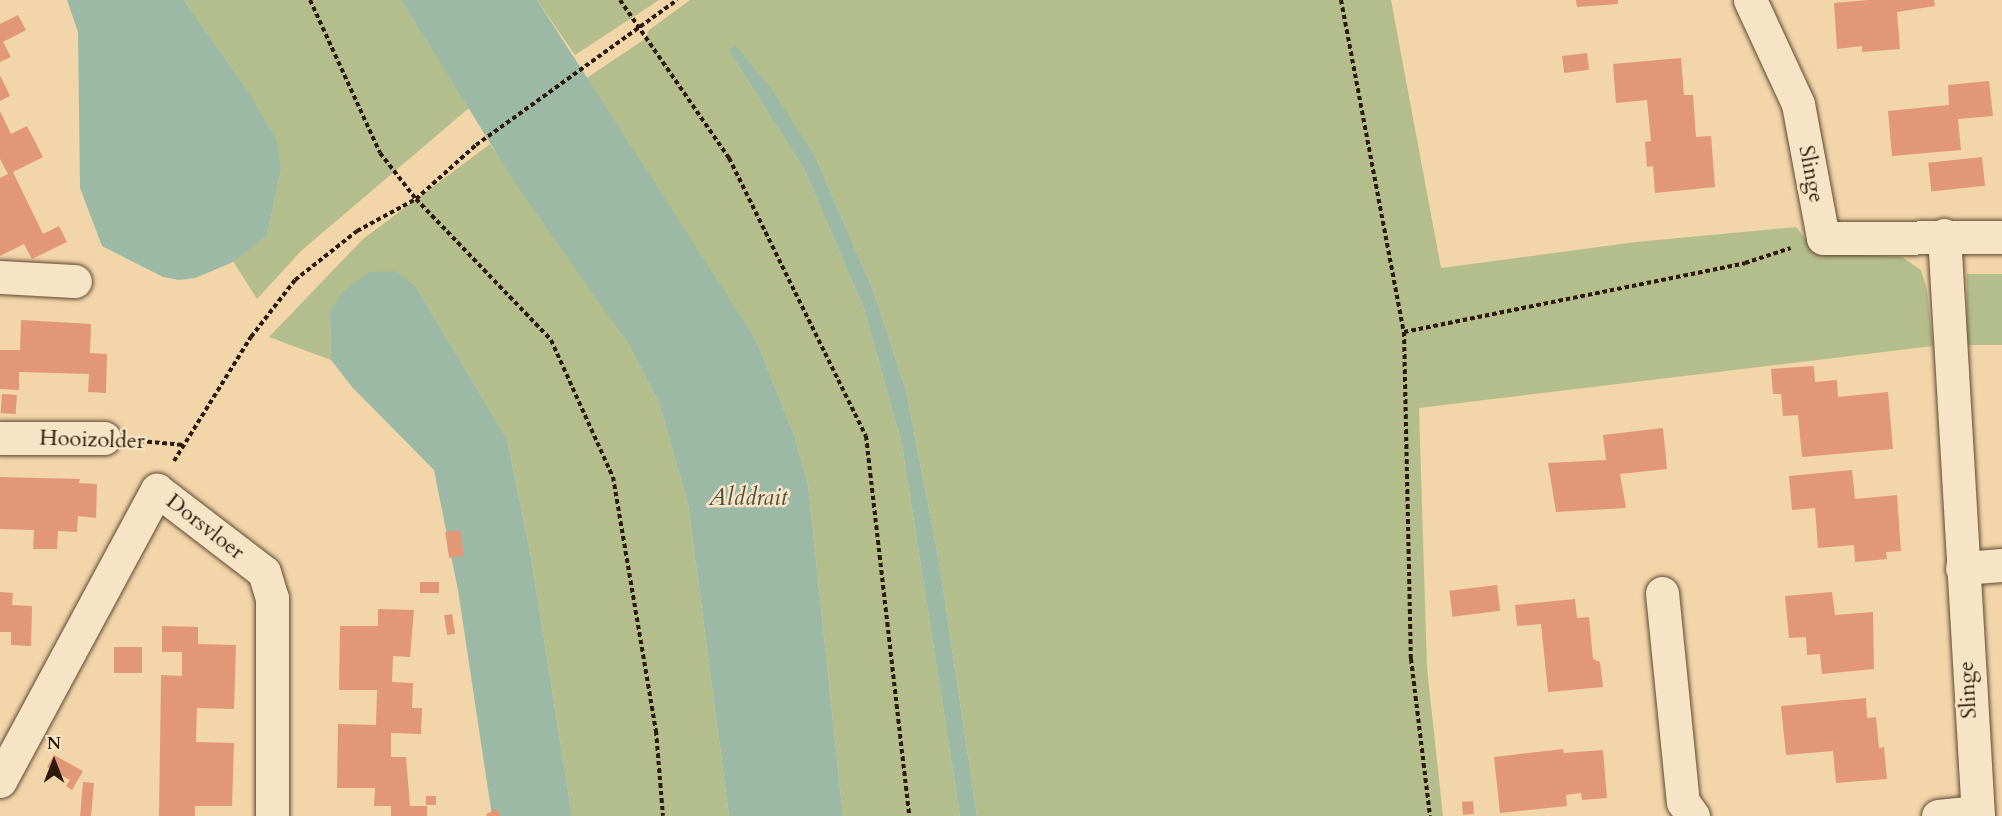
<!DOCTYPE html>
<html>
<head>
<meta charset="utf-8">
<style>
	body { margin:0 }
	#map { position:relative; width:2002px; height:816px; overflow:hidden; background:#f2d5a9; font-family:Cardo,serif }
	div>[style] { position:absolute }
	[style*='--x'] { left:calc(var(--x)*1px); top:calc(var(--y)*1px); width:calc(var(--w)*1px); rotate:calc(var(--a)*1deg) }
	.green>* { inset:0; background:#b4be8d; transform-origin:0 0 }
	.water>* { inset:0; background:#9cb9a6 }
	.building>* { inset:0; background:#e29876; transform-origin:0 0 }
	.path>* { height:4px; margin-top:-2px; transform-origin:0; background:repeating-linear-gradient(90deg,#2e1a0a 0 4.5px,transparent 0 7.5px) }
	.roads { filter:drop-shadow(0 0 2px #5f4932) drop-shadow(0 0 2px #5f4932) }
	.minor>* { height:33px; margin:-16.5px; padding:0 16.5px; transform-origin:16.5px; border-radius:16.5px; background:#f7e4c7 }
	span { translate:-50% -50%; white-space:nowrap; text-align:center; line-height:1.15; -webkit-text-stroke:5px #f7e4c7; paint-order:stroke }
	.street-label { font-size:22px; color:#2e1a0a }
	.water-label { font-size:24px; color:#4f4a39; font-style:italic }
	.north { position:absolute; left:24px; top:732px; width:60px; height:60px; -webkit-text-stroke:4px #f7e4c7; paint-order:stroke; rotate:0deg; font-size:16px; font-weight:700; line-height:24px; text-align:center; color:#2e1a0a }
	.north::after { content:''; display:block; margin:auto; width:21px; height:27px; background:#2e1a0a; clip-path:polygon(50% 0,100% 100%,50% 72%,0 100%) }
</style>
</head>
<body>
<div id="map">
	<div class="green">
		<div style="clip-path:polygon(184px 0,401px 0,469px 108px,301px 251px,257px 299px,233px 261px,267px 236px,281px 170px,241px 81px)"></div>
		<div style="clip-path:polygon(537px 0,659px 0,575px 55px)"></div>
		<div style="clip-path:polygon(690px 0,1391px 0,1441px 268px,1636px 242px,1796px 227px,1809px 243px,1825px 253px,1902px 257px,1921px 270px,1927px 290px,1933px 346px,1419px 408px,1427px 668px,1443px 816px,977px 816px,939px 561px,906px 390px,873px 290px,816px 158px,729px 51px,804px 169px,864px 309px,902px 445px,960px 816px,843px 816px,808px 484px,794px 435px,756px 340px,585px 79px,645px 39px,649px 30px)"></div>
		<div style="clip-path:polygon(490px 144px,629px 345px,659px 403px,688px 504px,729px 816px,572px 816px,530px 551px,507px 439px,416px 287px,330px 312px,331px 360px,269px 337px,363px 239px)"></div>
		<div style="left:2002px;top:274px;width:71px;height:35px;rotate:90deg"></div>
	</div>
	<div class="water">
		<div style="clip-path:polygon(67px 0,184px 0,241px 81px,276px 138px,281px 170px,267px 236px,231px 263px,195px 278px,179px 280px,163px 277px,102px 246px,80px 188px,78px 32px)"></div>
		<div style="clip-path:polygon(401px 0,537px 0,756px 340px,794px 435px,808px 484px,843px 816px,729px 816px,688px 504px,659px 403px,629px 345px,517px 186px)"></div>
		<div style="clip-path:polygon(735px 45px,771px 88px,816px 158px,873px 290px,906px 390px,939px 561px,977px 816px,960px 816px,902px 445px,864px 309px,804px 169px,729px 51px)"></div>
		<div style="clip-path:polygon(396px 271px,416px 287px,507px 439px,530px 551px,572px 816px,492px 816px,458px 590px,434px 470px,352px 387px,331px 360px,330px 312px,342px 292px,369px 272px)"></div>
	</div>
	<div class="building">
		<div style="clip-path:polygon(1576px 0,1618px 0,1618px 4px,1577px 7px)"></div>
		<div style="clip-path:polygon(1869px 0,1934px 0,1935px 6px,1897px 12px,1900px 49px,1862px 52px,1862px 46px,1837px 49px,1834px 3px)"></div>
		<div style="clip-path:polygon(18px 15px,26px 30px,3px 42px,11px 57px,0 62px,0 24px)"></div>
		<div style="left:1587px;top:53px;width:17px;height:25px;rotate:83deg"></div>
		<div style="clip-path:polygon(1681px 58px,1684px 95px,1693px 95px,1696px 137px,1711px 136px,1715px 187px,1655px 193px,1653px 166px,1647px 167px,1645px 142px,1651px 141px,1647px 100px,1616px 103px,1613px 64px)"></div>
		<div style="clip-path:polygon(0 75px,10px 96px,0 101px)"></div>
		<div style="clip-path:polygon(1989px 81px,1993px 116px,1958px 119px,1961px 150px,1892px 156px,1888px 111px,1949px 105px,1948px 85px)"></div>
		<div style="clip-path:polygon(0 111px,11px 134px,27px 126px,43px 157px,13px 172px,43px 234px,59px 226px,67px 242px,32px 259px,24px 244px,0 256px,0 178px,8px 174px,0 159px)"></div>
		<div style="left:1982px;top:157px;width:29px;height:54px;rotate:84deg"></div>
		<div style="clip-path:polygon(21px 320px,91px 324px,90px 353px,107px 354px,106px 393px,88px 392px,89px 374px,19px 372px,19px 390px,0 389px,0 350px,20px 350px)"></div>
		<div style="clip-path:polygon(1814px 366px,1815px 382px,1837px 380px,1838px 397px,1888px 392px,1893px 449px,1802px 457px,1798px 415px,1783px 416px,1781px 394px,1773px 394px,1771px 369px)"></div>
		<div style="left:2px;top:394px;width:15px;height:19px;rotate:4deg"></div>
		<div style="clip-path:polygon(1663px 428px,1667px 469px,1620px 474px,1626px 508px,1556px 512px,1548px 463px,1606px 460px,1603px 435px)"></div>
		<div style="clip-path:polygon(1852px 470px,1855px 499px,1897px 495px,1901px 551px,1886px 552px,1887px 559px,1855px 562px,1854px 545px,1818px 548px,1815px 508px,1792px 510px,1789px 476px)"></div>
		<div style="clip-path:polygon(0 477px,80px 479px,79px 483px,97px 484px,96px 518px,78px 516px,77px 532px,58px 531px,57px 549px,33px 549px,34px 530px,0 529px)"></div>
		<div style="left:460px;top:530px;width:26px;height:15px;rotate:81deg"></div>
		<div style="left:420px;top:582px;width:19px;height:11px"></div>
		<div style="left:1497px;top:585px;width:26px;height:48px;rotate:83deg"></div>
		<div style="clip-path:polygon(0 592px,13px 593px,12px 605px,32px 606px,31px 646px,11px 645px,11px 632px,0 632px)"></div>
		<div style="clip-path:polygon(1832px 592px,1835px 615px,1873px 612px,1874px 669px,1822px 674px,1820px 654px,1807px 655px,1806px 637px,1789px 638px,1785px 596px)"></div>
		<div style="clip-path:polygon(1575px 599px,1577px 618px,1589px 617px,1593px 659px,1600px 662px,1603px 687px,1548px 692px,1541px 624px,1517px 626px,1515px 605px)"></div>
		<div style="clip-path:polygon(378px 609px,414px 610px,410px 657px,393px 656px,392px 682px,413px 683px,412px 708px,422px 708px,421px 734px,391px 733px,391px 757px,406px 757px,410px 806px,427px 806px,427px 816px,391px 816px,391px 806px,374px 806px,375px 788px,337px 788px,338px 724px,376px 725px,377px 690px,339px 690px,340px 626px,378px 626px)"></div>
		<div style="left:452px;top:614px;width:20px;height:8px;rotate:81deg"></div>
		<div style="clip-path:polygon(162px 626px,198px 627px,198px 644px,236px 645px,234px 709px,197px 708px,196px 742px,234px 743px,232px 806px,195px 806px,195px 816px,159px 816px,161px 675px,182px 676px,182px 652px,162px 652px)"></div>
		<div style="left:114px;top:647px;width:28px;height:26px"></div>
		<div style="clip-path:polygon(1866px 698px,1867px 718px,1876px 717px,1879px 748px,1884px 747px,1887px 779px,1836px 783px,1833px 751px,1786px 755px,1781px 706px)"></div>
		<div style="clip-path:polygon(1563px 749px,1564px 753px,1603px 750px,1607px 798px,1582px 800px,1581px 793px,1566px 795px,1567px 806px,1500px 813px,1494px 757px)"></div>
		<div style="clip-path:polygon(54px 755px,83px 771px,72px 790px,66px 786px,70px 780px,47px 767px)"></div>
		<div style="left:83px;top:782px;width:11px;height:34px;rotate:5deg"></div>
		<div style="left:426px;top:796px;width:10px;height:9px"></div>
		<div style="left:1473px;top:801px;width:13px;height:11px;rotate:86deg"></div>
		<div style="clip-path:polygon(497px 809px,501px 816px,487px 816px,486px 814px)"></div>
	</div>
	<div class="path">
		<div style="--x:310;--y:0;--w:168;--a:65.4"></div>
		<div style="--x:380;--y:153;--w:58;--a:52"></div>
		<div style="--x:416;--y:199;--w:195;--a:46.2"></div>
		<div style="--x:551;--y:340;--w:150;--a:65.7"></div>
		<div style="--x:613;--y:477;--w:258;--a:80.4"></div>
		<div style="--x:656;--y:731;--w:85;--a:85.3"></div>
		<div style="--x:620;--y:0;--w:192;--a:55.4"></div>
		<div style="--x:729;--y:158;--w:310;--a:63.8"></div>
		<div style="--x:866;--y:436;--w:382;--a:83.5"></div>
		<div style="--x:1341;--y:0;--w:338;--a:79.3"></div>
		<div style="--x:1404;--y:332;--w:327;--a:88.8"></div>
		<div style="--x:1411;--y:659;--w:158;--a:83.1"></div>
		<div style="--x:1404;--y:332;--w:348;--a:-11.4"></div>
		<div style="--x:1745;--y:263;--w:48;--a:-18.1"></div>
		<div style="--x:140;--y:441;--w:44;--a:5.2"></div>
		<div style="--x:174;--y:461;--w:146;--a:-58.2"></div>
		<div style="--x:251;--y:337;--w:72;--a:-52.3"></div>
		<div style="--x:295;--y:280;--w:79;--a:-38.3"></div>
		<div style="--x:357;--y:231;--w:67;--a:-28.5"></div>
		<div style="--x:416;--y:199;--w:81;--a:-42"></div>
		<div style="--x:476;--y:145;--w:248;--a:-35.8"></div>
	</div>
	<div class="roads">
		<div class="minor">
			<div style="--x:1750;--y:0;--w:115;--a:65.2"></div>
			<div style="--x:1798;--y:104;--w:136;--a:79.4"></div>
			<div style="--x:1823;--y:238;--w:179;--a:-0.3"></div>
			<div style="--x:1944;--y:235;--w:582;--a:86.65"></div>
			<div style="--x:0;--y:277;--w:75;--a:3.1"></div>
			<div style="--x:0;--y:438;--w:104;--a:0"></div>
			<div style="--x:1962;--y:568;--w:40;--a:-4.3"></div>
			<div style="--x:1662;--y:593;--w:210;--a:84.3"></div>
			<div style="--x:1683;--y:802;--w:17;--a:54"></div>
			<div style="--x:0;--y:781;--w:331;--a:-61.7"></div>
			<div style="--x:157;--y:490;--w:135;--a:37.5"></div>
			<div style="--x:264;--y:572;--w:27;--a:73"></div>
			<div style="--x:272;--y:598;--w:218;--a:90"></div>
			<div style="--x:1938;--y:816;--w:37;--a:-6"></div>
		</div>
	</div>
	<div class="street-label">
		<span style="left:1811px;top:174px;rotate:79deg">Slinge</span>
		<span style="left:92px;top:440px;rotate:2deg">Hooizolder</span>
		<span style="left:205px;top:527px;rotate:38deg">Dorsvloer</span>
		<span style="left:1968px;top:690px;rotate:-93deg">Slinge</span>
	</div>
	<div class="water-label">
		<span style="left:748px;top:498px">Alddrait</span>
	</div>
	<div class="north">N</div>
</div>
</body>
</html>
